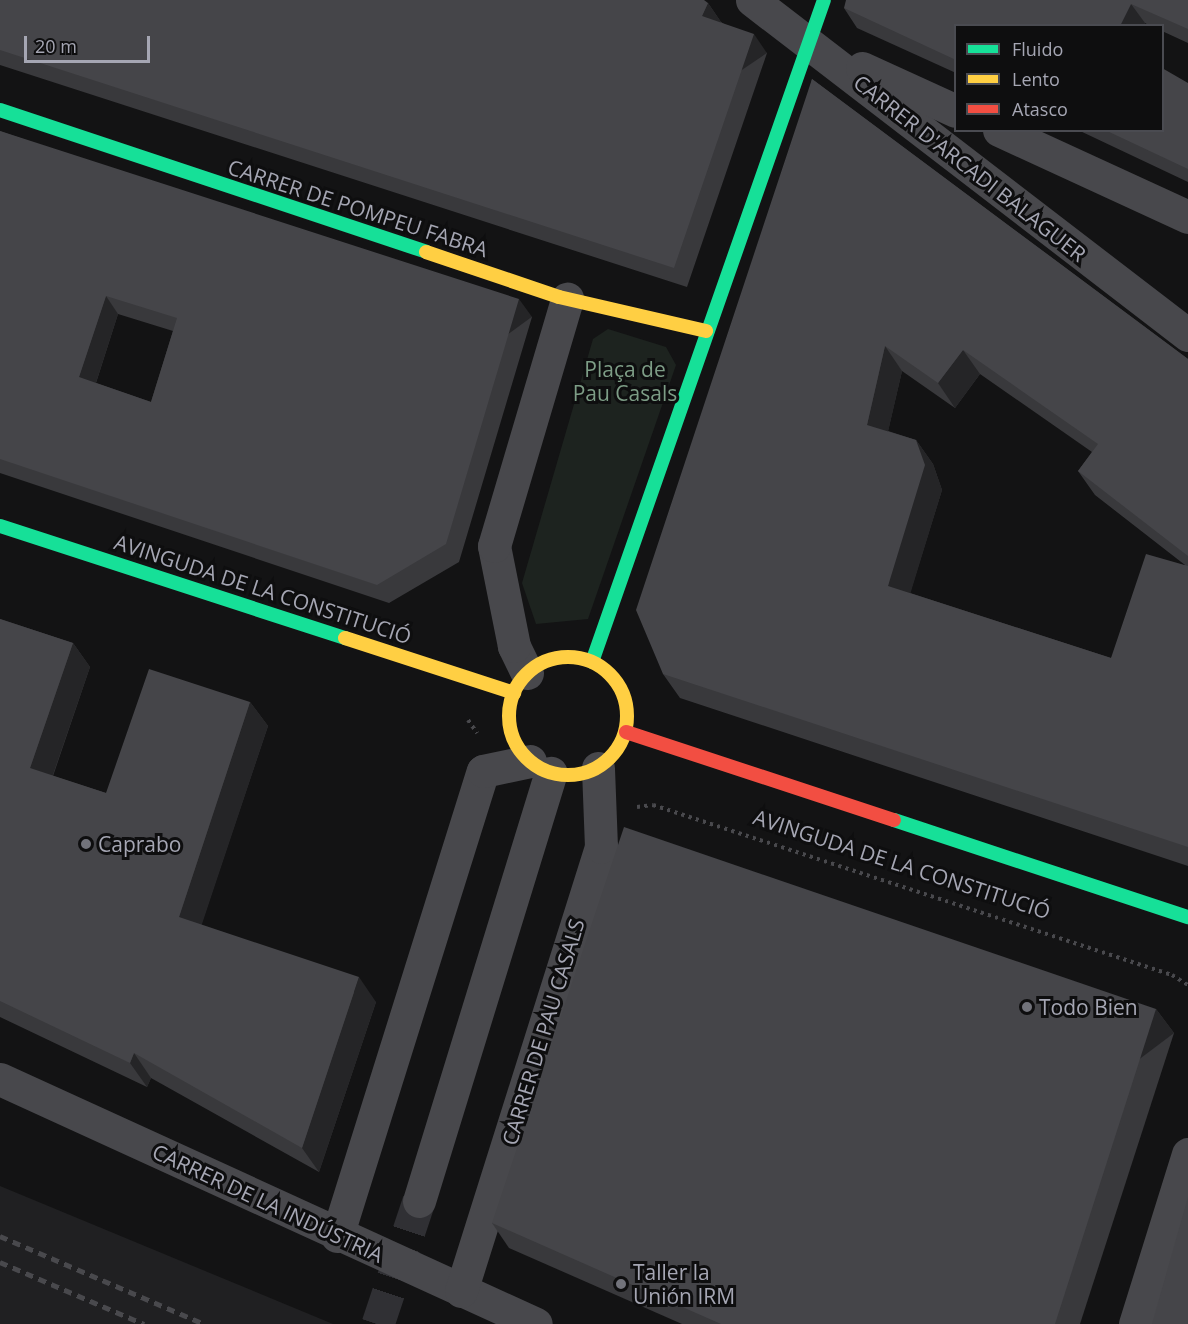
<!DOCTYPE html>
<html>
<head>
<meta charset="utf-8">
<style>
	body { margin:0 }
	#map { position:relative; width:1188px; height:1324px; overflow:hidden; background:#131314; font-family:"Open Sans",sans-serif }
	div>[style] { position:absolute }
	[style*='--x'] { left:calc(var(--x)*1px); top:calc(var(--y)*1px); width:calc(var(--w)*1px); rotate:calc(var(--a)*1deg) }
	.built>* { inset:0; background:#202022 }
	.green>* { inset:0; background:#1d231f }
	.street-tunnel>* { height:33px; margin-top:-16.5px; transform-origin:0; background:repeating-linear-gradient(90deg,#303034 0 33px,transparent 0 49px) }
	.path>* { height:4px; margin-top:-2px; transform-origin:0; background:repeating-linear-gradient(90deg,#49494d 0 3px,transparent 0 7.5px) }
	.street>* { height:33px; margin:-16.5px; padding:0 16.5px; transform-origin:16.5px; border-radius:16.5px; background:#48484c }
	.fast>* { height:14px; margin:-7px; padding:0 7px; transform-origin:7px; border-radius:7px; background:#16e098 }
	.slow>* { height:14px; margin:-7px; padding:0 7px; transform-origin:7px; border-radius:7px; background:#ffcf43 }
	.slow>.ring { margin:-7px; padding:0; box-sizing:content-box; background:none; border:14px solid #ffcf43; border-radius:50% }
	.jam>* { height:14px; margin:-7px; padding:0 7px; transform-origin:7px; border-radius:7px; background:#f24e42 }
	.rail>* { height:4.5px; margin-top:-2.25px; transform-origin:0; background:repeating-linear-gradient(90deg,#49494d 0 8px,transparent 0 14px) }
	.wall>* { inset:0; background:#39393c }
	.shaded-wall>* { inset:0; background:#252527; transform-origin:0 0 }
	.building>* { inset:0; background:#454549 }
	.dots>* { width:16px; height:16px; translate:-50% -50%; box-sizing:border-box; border:3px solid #0e0e0f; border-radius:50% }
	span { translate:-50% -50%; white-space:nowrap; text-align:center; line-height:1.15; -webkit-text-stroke:6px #0e0e0f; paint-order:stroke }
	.street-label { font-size:21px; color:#a5a6b3 }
	.park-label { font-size:21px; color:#7d9d86 }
	.poi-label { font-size:21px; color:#a5a6b3 }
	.left { translate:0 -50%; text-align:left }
	.legend { position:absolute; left:954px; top:24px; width:210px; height:108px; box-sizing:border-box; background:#0e0e0f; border:2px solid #4a4b51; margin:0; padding:8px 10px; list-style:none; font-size:18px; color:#a5a6b3 }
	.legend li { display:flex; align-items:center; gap:12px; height:30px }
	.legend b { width:30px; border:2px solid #4a4b51 }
	.scale { position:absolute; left:24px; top:36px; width:126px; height:27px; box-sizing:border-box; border:3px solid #a5a6b3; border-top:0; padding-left:8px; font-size:18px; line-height:21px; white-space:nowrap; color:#a5a6b3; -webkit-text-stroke:4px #0e0e0f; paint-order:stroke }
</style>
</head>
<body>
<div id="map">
	<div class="built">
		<div style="clip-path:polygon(0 1186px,333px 1324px,0 1324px)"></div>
	</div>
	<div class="green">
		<div style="clip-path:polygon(608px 329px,666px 347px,676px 365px,588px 619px,536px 624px,522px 583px,593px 339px)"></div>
	</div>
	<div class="street-tunnel">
		<div style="--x:378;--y:1324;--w:130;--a:-71.6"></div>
	</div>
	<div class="path">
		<div style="--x:468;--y:720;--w:16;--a:55"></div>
		<div style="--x:637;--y:807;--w:16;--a:-7"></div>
		<div style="--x:653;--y:805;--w:546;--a:18.14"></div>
		<div style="--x:1172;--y:975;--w:19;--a:32"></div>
	</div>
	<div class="street">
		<div style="--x:752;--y:0;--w:550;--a:37.54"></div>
		<div style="--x:862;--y:68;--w:103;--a:24.6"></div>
		<div style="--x:999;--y:130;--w:208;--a:24.7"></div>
		<div style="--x:527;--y:673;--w:30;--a:-116"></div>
		<div style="--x:514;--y:646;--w:102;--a:-101.3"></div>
		<div style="--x:494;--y:546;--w:258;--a:-73.5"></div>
		<div style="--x:0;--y:1079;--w:589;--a:24.56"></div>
		<div style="--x:419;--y:1201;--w:448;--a:-72.9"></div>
		<div style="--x:337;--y:1236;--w:487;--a:-72.6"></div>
		<div style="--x:483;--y:771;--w:48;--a:-12"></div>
		<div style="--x:461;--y:1291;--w:466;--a:-72.5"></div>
		<div style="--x:601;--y:847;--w:79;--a:-92.2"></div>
		<div style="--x:1135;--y:1324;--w:178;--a:-72.7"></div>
	</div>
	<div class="fast">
		<div style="--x:0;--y:110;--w:449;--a:18.4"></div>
		<div style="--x:0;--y:526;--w:363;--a:18"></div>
		<div style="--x:592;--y:662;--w:701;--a:-70.69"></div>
		<div style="--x:894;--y:820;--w:310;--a:18.3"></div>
	</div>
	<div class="slow">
		<div style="--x:426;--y:252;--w:140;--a:18.7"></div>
		<div style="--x:559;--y:297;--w:151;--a:13"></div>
		<div style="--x:345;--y:638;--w:178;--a:18"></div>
		<div class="ring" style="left:509px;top:657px;width:104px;height:104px"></div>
	</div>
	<div class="jam">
		<div style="--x:626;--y:732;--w:282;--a:18.2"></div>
	</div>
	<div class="rail">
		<div style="--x:0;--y:1236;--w:222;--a:23.3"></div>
		<div style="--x:0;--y:1262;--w:157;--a:23.3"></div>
	</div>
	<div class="wall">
		<div style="clip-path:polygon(0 0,708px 3px,721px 22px,767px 53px,687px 287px,0 65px)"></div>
		<div style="clip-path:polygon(1188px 0,1188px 43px,1162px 31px,1162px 26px,1150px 26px,1145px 23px,1144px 26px,956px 26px,956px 73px,857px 28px,844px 8px)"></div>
		<div style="clip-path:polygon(evenodd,812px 79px,1188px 359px,1188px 866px,680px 698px,663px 674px,812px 79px,902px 371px,955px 408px,980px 374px,1092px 452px,1078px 471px,1095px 495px,1185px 565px,1111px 658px,910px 593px,942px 490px,933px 464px,916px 440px,888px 431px,902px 371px)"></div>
		<div style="clip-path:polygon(1188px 83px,1188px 182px,1078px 130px,1162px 130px)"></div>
		<div style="clip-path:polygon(evenodd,0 131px,532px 317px,459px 562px,389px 603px,0 473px,0 131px,118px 314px,173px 331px,151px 402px,96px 383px,118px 314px)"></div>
		<div style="clip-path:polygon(0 619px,73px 643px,90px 667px,53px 776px,106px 793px,250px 702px,268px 726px,201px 925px,376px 1002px,319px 1172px,151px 1078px,147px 1087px,0 1017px)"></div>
		<div style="clip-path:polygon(1156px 1009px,1174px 1033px,1080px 1324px,682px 1324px,509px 1248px,492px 1223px)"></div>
	</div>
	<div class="shaded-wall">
		<div style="clip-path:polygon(708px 3px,721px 22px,715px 34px,702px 16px)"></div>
		<div style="clip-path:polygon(1131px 4px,1145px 23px,1144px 26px,1120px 26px)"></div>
		<div style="left:754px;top:34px;width:23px;height:247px;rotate:56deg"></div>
		<div style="clip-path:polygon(106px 296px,118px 314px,92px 395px,79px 377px)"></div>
		<div style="left:519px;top:299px;width:22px;height:256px;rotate:54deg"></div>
		<div style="clip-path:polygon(885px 346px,902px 371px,884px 449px,867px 425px)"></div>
		<div style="clip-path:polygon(963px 350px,980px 374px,955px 408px,938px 383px)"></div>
		<div style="clip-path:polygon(916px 440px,933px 464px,942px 490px,905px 611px,888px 586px)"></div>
		<div style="clip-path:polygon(73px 643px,90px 667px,47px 792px,30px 768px)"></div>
		<div style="clip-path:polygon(250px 702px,268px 726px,196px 942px,179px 917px)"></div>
		<div style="clip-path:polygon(359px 977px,376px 1002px,319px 1172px,302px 1148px)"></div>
		<div style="left:1156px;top:1009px;width:30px;height:331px;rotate:53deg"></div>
		<div style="clip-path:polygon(134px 1053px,151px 1078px,147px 1087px,130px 1063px)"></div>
	</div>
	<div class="building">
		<div style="clip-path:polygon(0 0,704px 0,708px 3px,702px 16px,754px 34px,674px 268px,0 50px)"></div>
		<div style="clip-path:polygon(846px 0,1188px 0,1188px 29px,1131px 4px,1120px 26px,956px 26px,956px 60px,844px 8px)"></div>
		<div style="clip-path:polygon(1162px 68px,1188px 83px,1188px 169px,1105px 130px,1162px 130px)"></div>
		<div style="clip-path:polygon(812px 79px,1188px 359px,1188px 556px,1078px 471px,1098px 444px,963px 350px,938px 383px,885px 346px,867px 425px,916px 440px,925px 465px,888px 586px,1111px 658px,1146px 554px,1188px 566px,1188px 847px,663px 674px,636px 610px)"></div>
		<div style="clip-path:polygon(evenodd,0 131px,519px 299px,446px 544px,377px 585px,0 459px,0 131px,106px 296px,177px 318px,151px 402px,79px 377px,106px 296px)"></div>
		<div style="clip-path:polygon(0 619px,73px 643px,30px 768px,106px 793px,149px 669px,250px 702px,179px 917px,359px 977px,302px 1148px,134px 1053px,130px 1063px,0 1001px)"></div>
		<div style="clip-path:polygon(624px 827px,1156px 1009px,1055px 1324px,721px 1324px,492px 1223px)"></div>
		<div style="clip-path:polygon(1188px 1197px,1188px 1324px,1152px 1324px)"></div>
	</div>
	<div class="dots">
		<div style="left:86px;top:844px;background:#72737b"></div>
		<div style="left:1027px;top:1007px;background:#72737b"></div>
		<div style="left:621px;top:1284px;background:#72737b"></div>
	</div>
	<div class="street-label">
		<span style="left:970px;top:168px;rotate:38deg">CARRER D'ARCADI BALAGUER</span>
		<span style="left:358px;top:208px;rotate:18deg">CARRER DE POMPEU FABRA</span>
		<span style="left:263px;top:589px;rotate:18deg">AVINGUDA DE LA CONSTITUCIÓ</span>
		<span style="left:902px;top:864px;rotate:18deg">AVINGUDA DE LA CONSTITUCIÓ</span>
		<span style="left:543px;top:1032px;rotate:-73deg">CARRER DE PAU CASALS</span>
		<span style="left:268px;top:1203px;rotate:25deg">CARRER DE LA INDÚSTRIA</span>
	</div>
	<div class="park-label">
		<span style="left:625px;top:381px">Plaça de<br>Pau Casals</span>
	</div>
	<div class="poi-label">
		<span class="left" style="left:98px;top:844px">Caprabo</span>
		<span class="left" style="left:1039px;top:1007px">Todo Bien</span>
		<span class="left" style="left:633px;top:1284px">Taller la<br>Unión IRM</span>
	</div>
	<ul class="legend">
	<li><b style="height:8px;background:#16e098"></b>Fluido</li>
	<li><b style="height:8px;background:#ffcf43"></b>Lento</li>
	<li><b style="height:8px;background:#f24e42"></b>Atasco</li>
	</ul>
	<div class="scale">20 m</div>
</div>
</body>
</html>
